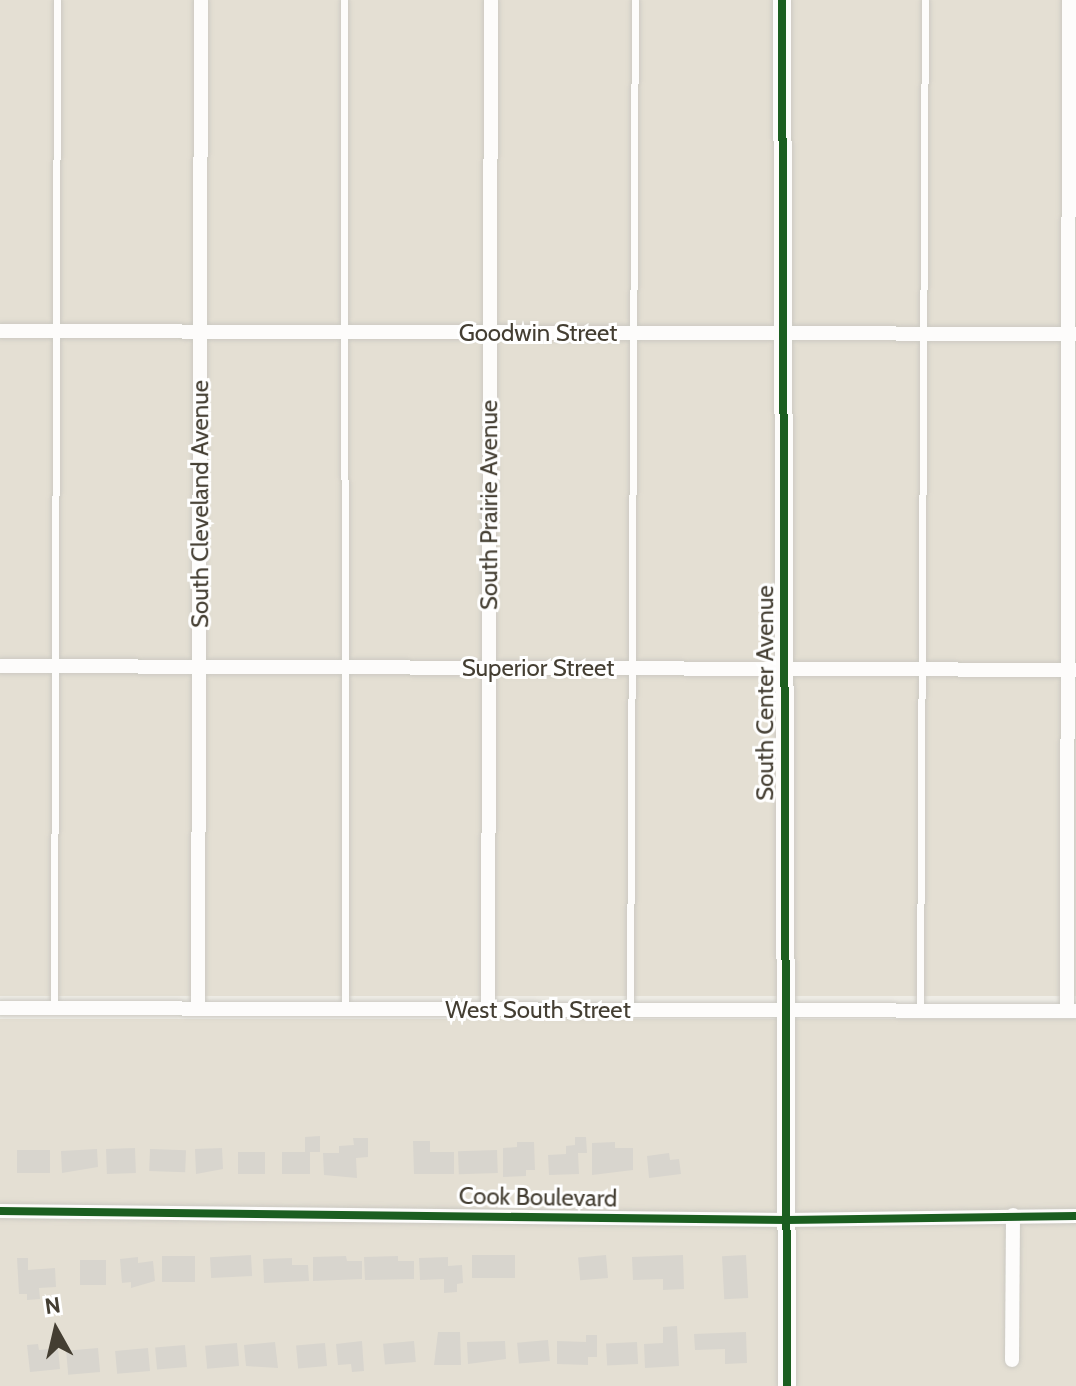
<!DOCTYPE html>
<html>
<head>
<meta charset="utf-8">
<style>
	body { margin:0 }
	#map { position:relative; width:1076px; height:1386px; overflow:hidden; background:#efede6; font-family:Cabin,sans-serif }
	div>[style] { position:absolute }
	[style*='--x'] { left:calc(var(--x)*1px); top:calc(var(--y)*1px); width:calc(var(--w)*1px); rotate:calc(var(--a)*1deg) }
	.residential>* { inset:0; background:#e4dfd3; transform-origin:0 0 }
	.building>* { inset:0; background:#d8d5ce; transform-origin:0 0 }
	.roads { filter:drop-shadow(0 0 2px #cbc9c2) drop-shadow(0 0 2px #cbc9c2) }
	.service>* { height:7px; margin:-3.5px; padding:0 3.5px; transform-origin:3.5px; border-radius:3.5px; background:#fdfcfb }
	.minor>* { height:14px; margin:-7px; padding:0 7px; transform-origin:7px; border-radius:7px; background:#fdfcfb }
	.tertiary>* { height:18px; margin:-9px; padding:0 9px; transform-origin:9px; border-radius:9px; background:#fdfcfb }
	.cycleway>* { height:8px; margin:-4px; padding:0 4px; transform-origin:4px; border-radius:4px; background:#1b5e20 }
	span { translate:-50% -50%; white-space:nowrap; text-align:center; line-height:1.15; -webkit-text-stroke:6px #fff; paint-order:stroke }
	.street-label { font-size:24px; color:#443e32 }
	.north { position:absolute; left:16px; top:1290px; width:80px; height:80px; -webkit-text-stroke:6px #fff; paint-order:stroke; rotate:352deg; font-size:22px; font-weight:700; line-height:32px; text-align:center; color:#443e32 }
	.north::after { content:''; display:block; margin:auto; width:28px; height:36px; background:#443e32; clip-path:polygon(50% 0,100% 100%,50% 72%,0 100%) }
</style>
</head>
<body>
<div id="map">
	<div class="residential">
		<div style="left:0;top:0;width:1076px;height:996px"></div>
		<div style="left:0;top:1019px;width:1076px;height:367px"></div>
	</div>
	<div class="building">
		<div style="clip-path:polygon(320px 1136px,320px 1152px,310px 1152px,310px 1174px,282px 1174px,282px 1152px,305px 1152px,305px 1137px)"></div>
		<div style="clip-path:polygon(575px 1137px,586px 1137px,587px 1153px,578px 1153px,579px 1174px,549px 1175px,548px 1155px,566px 1154px,566px 1146px,575px 1145px)"></div>
		<div style="clip-path:polygon(353px 1138px,368px 1138px,368px 1157px,356px 1158px,357px 1178px,324px 1175px,323px 1153px,339px 1153px,339px 1146px,354px 1145px)"></div>
		<div style="clip-path:polygon(413px 1141px,430px 1141px,430px 1152px,454px 1152px,454px 1174px,414px 1174px)"></div>
		<div style="clip-path:polygon(517px 1142px,534px 1142px,535px 1170px,526px 1170px,526px 1176px,503px 1177px,503px 1148px,517px 1147px)"></div>
		<div style="clip-path:polygon(615px 1142px,615px 1148px,633px 1148px,633px 1170px,592px 1175px,592px 1143px)"></div>
		<div style="left:135px;top:1148px;width:25px;height:29px;rotate:88deg"></div>
		<div style="clip-path:polygon(222px 1148px,223px 1169px,196px 1174px,195px 1149px)"></div>
		<div style="clip-path:polygon(97px 1149px,98px 1167px,62px 1173px,61px 1151px)"></div>
		<div style="left:150px;top:1149px;width:36px;height:22px;rotate:2deg"></div>
		<div style="left:17px;top:1150px;width:33px;height:23px"></div>
		<div style="left:497px;top:1150px;width:23px;height:39px;rotate:88deg"></div>
		<div style="left:238px;top:1152px;width:27px;height:22px"></div>
		<div style="clip-path:polygon(669px 1153px,670px 1160px,679px 1159px,681px 1174px,649px 1178px,647px 1156px)"></div>
		<div style="left:251px;top:1255px;width:21px;height:41px;rotate:87deg"></div>
		<div style="left:515px;top:1255px;width:23px;height:43px;rotate:90deg"></div>
		<div style="left:606px;top:1255px;width:23px;height:28px;rotate:85deg"></div>
		<div style="clip-path:polygon(683px 1255px,684px 1289px,663px 1290px,663px 1279px,633px 1280px,632px 1257px)"></div>
		<div style="left:746px;top:1255px;width:43px;height:24px;rotate:87deg"></div>
		<div style="left:195px;top:1256px;width:26px;height:33px;rotate:90deg"></div>
		<div style="clip-path:polygon(346px 1256px,347px 1261px,362px 1261px,362px 1279px,313px 1281px,313px 1257px)"></div>
		<div style="clip-path:polygon(398px 1256px,398px 1261px,414px 1261px,414px 1279px,365px 1280px,364px 1257px)"></div>
		<div style="clip-path:polygon(138px 1257px,138px 1263px,153px 1261px,155px 1281px,131px 1288px,131px 1282px,122px 1283px,120px 1259px)"></div>
		<div style="clip-path:polygon(448px 1257px,448px 1266px,462px 1265px,463px 1283px,457px 1284px,457px 1292px,444px 1293px,444px 1279px,420px 1280px,419px 1258px)"></div>
		<div style="clip-path:polygon(17px 1258px,28px 1258px,28px 1270px,55px 1268px,56px 1287px,39px 1288px,40px 1299px,27px 1300px,27px 1294px,19px 1294px)"></div>
		<div style="clip-path:polygon(292px 1258px,292px 1265px,308px 1265px,309px 1281px,264px 1283px,263px 1259px)"></div>
		<div style="left:80px;top:1260px;width:26px;height:25px"></div>
		<div style="clip-path:polygon(677px 1326px,679px 1366px,645px 1368px,644px 1344px,663px 1343px,663px 1327px)"></div>
		<div style="clip-path:polygon(438px 1332px,460px 1332px,461px 1365px,434px 1365px)"></div>
		<div style="clip-path:polygon(746px 1332px,747px 1363px,725px 1364px,725px 1349px,695px 1350px,694px 1334px)"></div>
		<div style="clip-path:polygon(586px 1335px,597px 1335px,597px 1357px,588px 1357px,588px 1365px,557px 1364px,557px 1341px,586px 1342px)"></div>
		<div style="left:548px;top:1340px;width:21px;height:31px;rotate:85deg"></div>
		<div style="clip-path:polygon(362px 1341px,364px 1371px,352px 1372px,351px 1364px,338px 1365px,336px 1344px)"></div>
		<div style="left:414px;top:1341px;width:21px;height:31px;rotate:85deg"></div>
		<div style="clip-path:polygon(505px 1341px,506px 1359px,468px 1364px,467px 1342px)"></div>
		<div style="clip-path:polygon(275px 1342px,278px 1368px,246px 1366px,244px 1345px)"></div>
		<div style="left:637px;top:1342px;width:22px;height:31px;rotate:87deg"></div>
		<div style="left:237px;top:1343px;width:23px;height:32px;rotate:85deg"></div>
		<div style="left:325px;top:1343px;width:23px;height:29px;rotate:85deg"></div>
		<div style="clip-path:polygon(38px 1344px,39px 1350px,58px 1348px,60px 1369px,30px 1372px,27px 1345px)"></div>
		<div style="left:185px;top:1345px;width:22px;height:30px;rotate:85deg"></div>
		<div style="left:98px;top:1348px;width:24px;height:32px;rotate:85deg"></div>
		<div style="left:148px;top:1348px;width:23px;height:33px;rotate:85deg"></div>
	</div>
	<div class="roads">
		<div class="service">
			<div style="--x:344;--y:0;--w:1009;--a:89.94"></div>
			<div style="--x:54;--y:1008;--w:1008;--a:-89.83"></div>
			<div style="--x:630;--y:1010;--w:1010;--a:-89.72"></div>
			<div style="--x:920;--y:1010;--w:1010;--a:-89.72"></div>
		</div>
		<div class="minor">
			<div style="--x:0;--y:331;--w:1076;--a:0.16"></div>
			<div style="--x:0;--y:666;--w:1076;--a:0.21"></div>
			<div style="--x:0;--y:1008;--w:1076;--a:0.16"></div>
			<div style="--x:198;--y:1008;--w:1008;--a:-89.83"></div>
			<div style="--x:488;--y:1009;--w:1009;--a:-89.83"></div>
			<div style="--x:1067;--y:1011;--w:1011;--a:-89.89"></div>
			<div style="--x:0;--y:1211;--w:787;--a:0.66"></div>
			<div style="--x:787;--y:1220;--w:289;--a:-0.8"></div>
			<div style="--x:1012;--y:1360;--w:145;--a:-89.6"></div>
		</div>
		<div class="tertiary">
			<div style="--x:782;--y:0;--w:1386;--a:89.79"></div>
		</div>
	</div>
	<div class="cycleway">
		<div style="--x:782;--y:0;--w:1386;--a:89.79"></div>
		<div style="--x:0;--y:1211;--w:787;--a:0.66"></div>
		<div style="--x:787;--y:1220;--w:289;--a:-0.8"></div>
	</div>
	<div class="street-label">
		<span style="left:538px;top:333px">Goodwin Street</span>
		<span style="left:200px;top:504px;rotate:-90deg">South Cleveland Avenue</span>
		<span style="left:489px;top:505px;rotate:-90deg">South Prairie Avenue</span>
		<span style="left:538px;top:668px">Superior Street</span>
		<span style="left:765px;top:693px;rotate:-90deg">South Center Avenue</span>
		<span style="left:538px;top:1010px">West South Street</span>
		<span style="left:538px;top:1197px;rotate:1deg">Cook Boulevard</span>
	</div>
	<div class="north">N</div>
</div>
</body>
</html>
